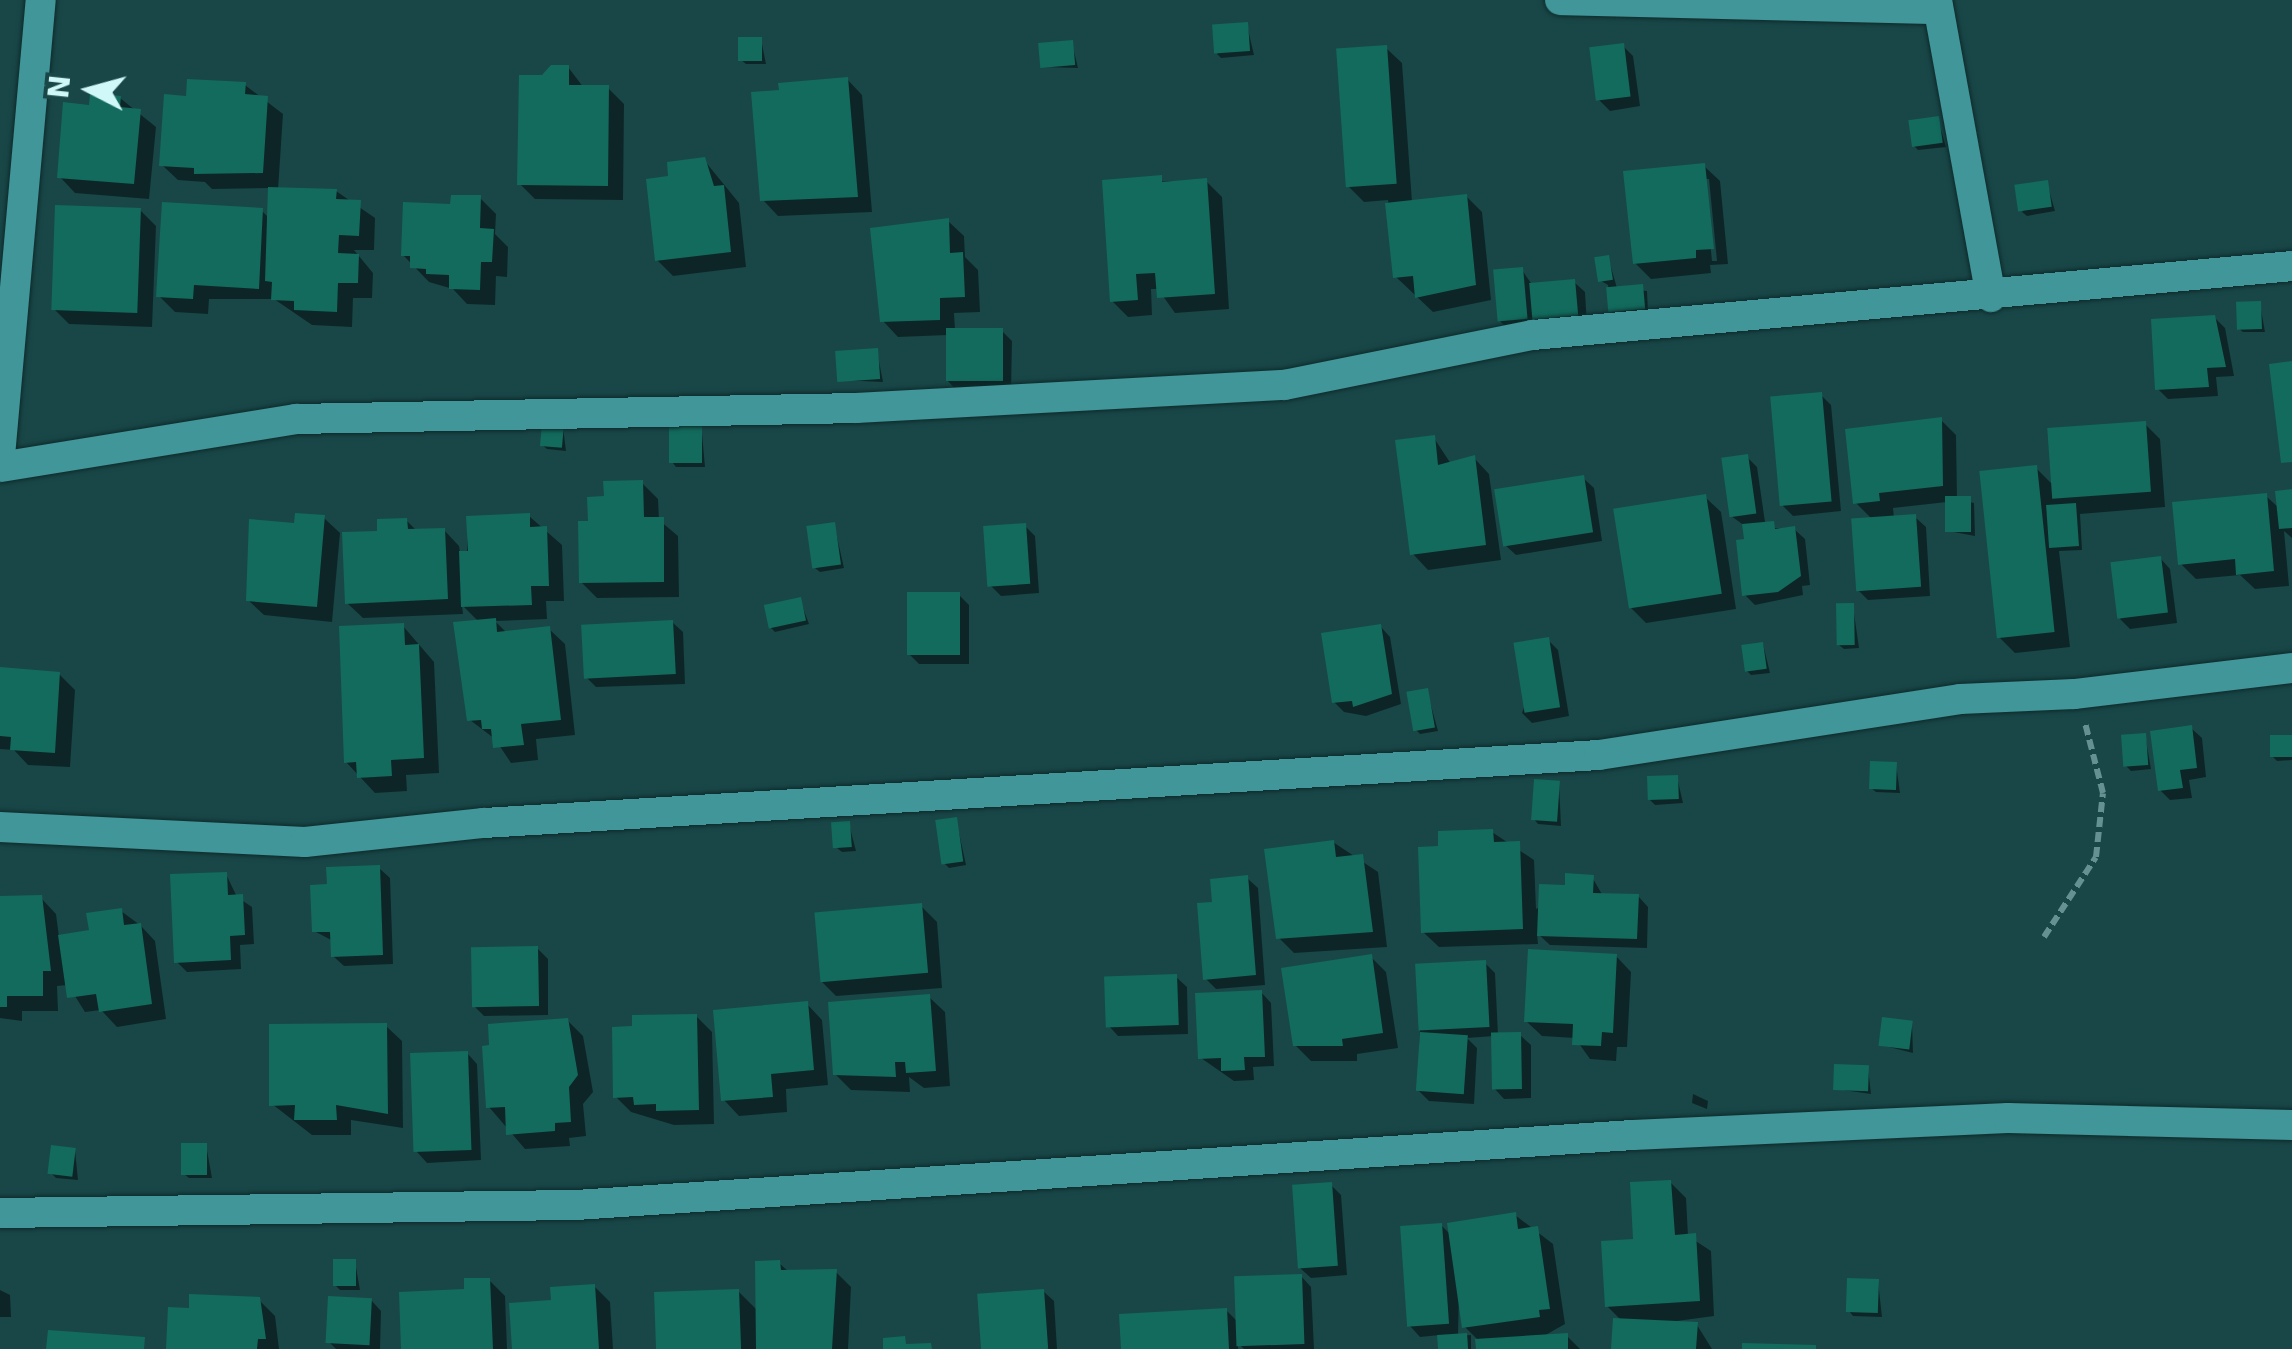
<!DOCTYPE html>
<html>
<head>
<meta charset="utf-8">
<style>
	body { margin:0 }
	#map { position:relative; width:2292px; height:1349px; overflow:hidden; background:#194748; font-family:"DejaVu Sans",sans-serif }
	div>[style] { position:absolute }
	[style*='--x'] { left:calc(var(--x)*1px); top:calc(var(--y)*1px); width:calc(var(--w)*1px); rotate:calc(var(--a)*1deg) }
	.shadow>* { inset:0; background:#0007 }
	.building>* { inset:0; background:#126b5d; transform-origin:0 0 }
	.path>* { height:6px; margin-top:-3px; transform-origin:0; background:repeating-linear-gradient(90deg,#669192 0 10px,transparent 0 15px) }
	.roads { filter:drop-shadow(0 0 2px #0f2a2b) drop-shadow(0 0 2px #0f2a2b) }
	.minor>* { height:30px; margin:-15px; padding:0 15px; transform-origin:15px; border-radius:15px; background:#409699 }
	span { translate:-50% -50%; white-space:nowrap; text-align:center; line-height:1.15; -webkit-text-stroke:9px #194748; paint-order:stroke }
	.north { position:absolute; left:40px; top:40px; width:100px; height:100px; -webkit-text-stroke:8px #194748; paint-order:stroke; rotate:276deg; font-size:28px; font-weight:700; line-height:40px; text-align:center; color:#d0f8f9 }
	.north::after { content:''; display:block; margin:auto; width:35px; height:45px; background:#d0f8f9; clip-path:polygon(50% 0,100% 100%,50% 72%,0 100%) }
</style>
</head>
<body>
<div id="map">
	<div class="shadow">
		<div style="clip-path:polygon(1247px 25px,1254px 55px,1221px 58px,1217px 54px)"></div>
		<div style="clip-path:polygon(761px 39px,766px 64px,746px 64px,741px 60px)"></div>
		<div style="clip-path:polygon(1072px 43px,1078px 68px,1042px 67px)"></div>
		<div style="clip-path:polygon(1623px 46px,1633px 56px,1640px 106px,1610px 111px,1599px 100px)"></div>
		<div style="clip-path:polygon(1386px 48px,1402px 63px,1412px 202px,1466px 196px,1482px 212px,1491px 300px,1433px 312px,1396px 277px,1388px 200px,1364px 202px,1348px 186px)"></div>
		<div style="clip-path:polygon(568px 67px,584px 88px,608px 88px,624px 104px,623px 200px,535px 199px,520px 184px,544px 78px)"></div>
		<div style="clip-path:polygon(847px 79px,862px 95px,872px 212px,778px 216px,763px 200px)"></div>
		<div style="clip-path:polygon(245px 85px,283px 114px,278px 190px,336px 191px,375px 218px,374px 250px,354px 250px,373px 273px,372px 298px,353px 298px,352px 327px,312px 325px,274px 299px,209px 299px,208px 314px,175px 312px,159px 296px,262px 211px,269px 218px,271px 188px,212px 189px,205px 182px,178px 180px,162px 165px,188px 99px)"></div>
		<div style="clip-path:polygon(120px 98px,156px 127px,149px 199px,75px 193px,60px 177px,91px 107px)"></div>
		<div style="clip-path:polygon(1938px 119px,1946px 147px,1918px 150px,1914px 146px)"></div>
		<div style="clip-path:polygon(704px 160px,739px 203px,746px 267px,673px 276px,657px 260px,671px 178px)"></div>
		<div style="clip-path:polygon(evenodd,1704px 166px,1720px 181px,1728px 264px,1710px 265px,1711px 273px,1651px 279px,1635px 263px,1704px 166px,1704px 179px,1709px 179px,1717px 261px,1712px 261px,1704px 179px)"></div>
		<div style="clip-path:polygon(1206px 181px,1222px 197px,1229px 309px,1175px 313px,1158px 289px,1151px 289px,1152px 315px,1128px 317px,1112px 301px,1104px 182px)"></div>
		<div style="clip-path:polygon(2047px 183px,2055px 211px,2027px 216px,2022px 212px)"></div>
		<div style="clip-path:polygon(480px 198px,496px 214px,495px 234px,508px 247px,507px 277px,496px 276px,495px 305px,467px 304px,453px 289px,429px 282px,403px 255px,453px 206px)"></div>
		<div style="clip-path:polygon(140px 210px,156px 226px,152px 327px,69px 324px,54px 309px)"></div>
		<div style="clip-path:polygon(948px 221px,964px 236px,965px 257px,978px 270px,980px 312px,954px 313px,955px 330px,1002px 331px,1012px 341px,1011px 391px,957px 391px,947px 380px,948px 335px,898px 337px,883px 321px)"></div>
		<div style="clip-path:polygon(1608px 257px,1617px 288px,1647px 291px,1648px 312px,1611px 311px,1608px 285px,1601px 281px)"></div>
		<div style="clip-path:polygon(1522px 270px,1533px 286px,1574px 282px,1585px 292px,1587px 326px,1510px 331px,1500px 321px)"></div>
		<div style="clip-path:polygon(2260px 304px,2265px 332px,2243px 332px,2238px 328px)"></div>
		<div style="clip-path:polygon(2214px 317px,2225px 328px,2234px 376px,2216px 377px,2218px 396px,2168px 399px,2158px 389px)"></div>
		<div style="clip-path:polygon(877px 351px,883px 382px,839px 380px)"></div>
		<div style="clip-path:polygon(1821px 395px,1831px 405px,1841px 511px,1793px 516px,1783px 506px)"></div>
		<div style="clip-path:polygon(1941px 420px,1956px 435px,1957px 499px,1974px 503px,1975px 536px,1948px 531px,1947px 502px,1893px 508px,1894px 518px,1915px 517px,1926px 527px,1930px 596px,1868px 600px,1858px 590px,1872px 519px,1856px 503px)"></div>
		<div style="clip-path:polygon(701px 422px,705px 467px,676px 467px,672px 462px)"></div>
		<div style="clip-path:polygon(2145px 424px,2160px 439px,2165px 507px,2080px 514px,2082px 550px,2059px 551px,2070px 647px,2015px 653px,2000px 638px,2036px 468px,2054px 486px)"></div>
		<div style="clip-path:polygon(563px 427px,566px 451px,547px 449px,542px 445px)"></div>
		<div style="clip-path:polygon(1434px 438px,1451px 464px,1474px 458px,1489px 474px,1501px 560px,1428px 570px,1413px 554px)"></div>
		<div style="clip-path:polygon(1747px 457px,1757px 467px,1765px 522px,1752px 527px,1794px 529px,1805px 539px,1810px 585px,1802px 586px,1803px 595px,1755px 605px,1745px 595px,1745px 526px,1731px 516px)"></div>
		<div style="clip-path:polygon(1583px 478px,1594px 488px,1602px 541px,1516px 555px,1505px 545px)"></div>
		<div style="clip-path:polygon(642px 483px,658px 499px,659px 520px,678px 536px,679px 597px,597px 598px,581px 582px,590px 523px,606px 498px)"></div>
		<div style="clip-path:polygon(2292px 491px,2292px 538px,2284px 531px,2289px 586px,2255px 589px,2240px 575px,2196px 579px,2181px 564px,2266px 496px,2279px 508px)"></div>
		<div style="clip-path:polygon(1705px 497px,1721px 512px,1736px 609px,1646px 623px,1630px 607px)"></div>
		<div style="clip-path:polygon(529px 516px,562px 545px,564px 601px,546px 601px,547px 619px,495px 621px,507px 633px,549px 629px,565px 644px,575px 735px,536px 739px,538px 760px,511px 763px,495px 739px,470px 720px,479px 622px,462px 605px,463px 614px,363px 618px,347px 603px,380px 533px,406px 520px,417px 531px,444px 530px,459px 546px,465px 582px,469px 518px)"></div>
		<div style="clip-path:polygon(324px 518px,340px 533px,332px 622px,264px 615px,248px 600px,296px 526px)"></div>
		<div style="clip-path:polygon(834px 524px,844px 568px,820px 572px,815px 568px)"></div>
		<div style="clip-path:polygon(1025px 526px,1035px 536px,1039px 593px,1001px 596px,991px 586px)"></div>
		<div style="clip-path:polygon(2160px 558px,2170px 569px,2177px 623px,2130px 629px,2120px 619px)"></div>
		<div style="clip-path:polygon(959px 595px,969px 605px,969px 664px,919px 664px,909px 654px)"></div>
		<div style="clip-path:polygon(800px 600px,809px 624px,775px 632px,771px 628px)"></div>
		<div style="clip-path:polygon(1853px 606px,1859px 648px,1844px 649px,1839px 645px)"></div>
		<div style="clip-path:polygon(672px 622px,683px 632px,685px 684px,596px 687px,586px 677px)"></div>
		<div style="clip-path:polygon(403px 626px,434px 662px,439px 773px,406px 775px,407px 791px,375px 793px,346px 762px)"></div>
		<div style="clip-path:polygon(1380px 626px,1390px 637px,1401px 704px,1366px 716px,1344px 712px,1334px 702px)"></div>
		<div style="clip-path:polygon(1548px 640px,1558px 650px,1569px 716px,1532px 723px,1522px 713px)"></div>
		<div style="clip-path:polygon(1763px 644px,1770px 673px,1751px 675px,1746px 670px)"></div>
		<div style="clip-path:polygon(0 670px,59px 674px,75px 690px,70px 767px,28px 765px,14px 750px,0 749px)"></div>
		<div style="clip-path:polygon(1427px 691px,1438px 731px,1420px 734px,1416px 730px)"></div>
		<div style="clip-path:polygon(2191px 728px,2202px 738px,2206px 777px,2189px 780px,2192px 798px,2170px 800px,2160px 790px)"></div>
		<div style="clip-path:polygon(2145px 735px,2151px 769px,2131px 771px,2126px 766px)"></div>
		<div style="clip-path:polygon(2292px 738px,2292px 760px,2277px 761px,2273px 757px)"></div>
		<div style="clip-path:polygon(1896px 764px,1900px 793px,1876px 792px,1871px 788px)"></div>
		<div style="clip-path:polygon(1677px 777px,1683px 803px,1655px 805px,1650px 800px)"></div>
		<div style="clip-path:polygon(1559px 783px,1561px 826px,1538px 824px,1534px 819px)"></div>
		<div style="clip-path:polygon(956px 819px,966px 865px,949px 868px,945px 864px)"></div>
		<div style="clip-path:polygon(849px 824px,856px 851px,842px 852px,837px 848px)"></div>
		<div style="clip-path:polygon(1492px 832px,1534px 860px,1536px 909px,1592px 877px,1603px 896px,1638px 896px,1648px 907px,1647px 948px,1550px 945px,1537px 933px,1538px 944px,1439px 947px,1423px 932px,1440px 848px)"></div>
		<div style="clip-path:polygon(1333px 842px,1378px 872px,1387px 947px,1294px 953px,1278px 937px)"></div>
		<div style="clip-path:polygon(379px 868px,390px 878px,393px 964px,344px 966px,333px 956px,333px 941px,314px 931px,330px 887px)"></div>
		<div style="clip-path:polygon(226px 874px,237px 897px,252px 907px,254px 944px,240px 945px,241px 969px,187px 972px,177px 962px)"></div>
		<div style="clip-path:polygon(1247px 878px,1258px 888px,1265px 985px,1216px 989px,1206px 979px,1215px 905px)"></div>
		<div style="clip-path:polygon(41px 898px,56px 914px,59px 937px,91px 932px,121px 911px,140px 925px,155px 941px,166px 1019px,117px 1027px,101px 1010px,85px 1012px,68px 985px,57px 986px,58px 1011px,22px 1011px,22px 1021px,0 1018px,0 899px)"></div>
		<div style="clip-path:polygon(921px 906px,937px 922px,942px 988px,836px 996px,821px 981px)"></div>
		<div style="clip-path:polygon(537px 948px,548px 959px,548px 1015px,484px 1016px,474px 1006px)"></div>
		<div style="clip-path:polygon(1616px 956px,1631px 972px,1627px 1047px,1617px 1047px,1616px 1061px,1590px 1059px,1575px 1038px,1542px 1036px,1526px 1021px)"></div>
		<div style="clip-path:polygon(1371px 957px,1386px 972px,1398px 1048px,1357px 1054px,1357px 1061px,1311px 1061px,1295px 1045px)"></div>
		<div style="clip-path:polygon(1485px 963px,1495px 973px,1498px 1035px,1520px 1035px,1531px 1045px,1531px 1098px,1504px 1099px,1494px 1088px,1494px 1036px,1467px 1038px,1477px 1048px,1474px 1104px,1429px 1101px,1418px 1090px,1420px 1029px)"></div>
		<div style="clip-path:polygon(1176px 977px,1187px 987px,1188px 1034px,1118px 1036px,1108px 1025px)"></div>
		<div style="clip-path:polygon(1261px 992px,1271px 1003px,1274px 1066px,1253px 1067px,1254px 1080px,1234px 1081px,1201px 1058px)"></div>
		<div style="clip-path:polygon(929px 997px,945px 1012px,950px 1086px,924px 1088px,909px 1077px,910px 1092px,851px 1090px,835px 1074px)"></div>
		<div style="clip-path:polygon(807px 1004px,822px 1020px,828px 1085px,786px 1089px,787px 1112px,739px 1116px,724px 1100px)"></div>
		<div style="clip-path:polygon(696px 1016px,712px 1032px,714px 1124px,674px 1125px,631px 1112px,615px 1096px)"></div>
		<div style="clip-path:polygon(567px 1020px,583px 1036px,593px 1092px,583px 1104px,586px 1136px,569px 1138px,570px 1146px,525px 1149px,489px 1107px)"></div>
		<div style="clip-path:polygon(1912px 1023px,1913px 1053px,1881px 1045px)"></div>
		<div style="clip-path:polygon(386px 1026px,402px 1041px,403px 1128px,351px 1120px,351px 1135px,312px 1135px,272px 1104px)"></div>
		<div style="clip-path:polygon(467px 1053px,477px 1064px,481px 1160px,427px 1163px,417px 1152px)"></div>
		<div style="clip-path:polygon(1868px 1068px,1871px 1094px,1836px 1089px)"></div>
		<div style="clip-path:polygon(1693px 1094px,1708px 1101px,1707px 1109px,1692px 1103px)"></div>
		<div style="clip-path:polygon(206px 1145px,212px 1178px,189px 1178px,184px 1174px)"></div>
		<div style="clip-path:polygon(75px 1150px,78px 1180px,56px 1178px,51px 1173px)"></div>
		<div style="clip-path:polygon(1670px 1182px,1686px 1198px,1688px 1236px,1711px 1251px,1714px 1316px,1662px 1323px,1697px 1325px,1712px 1349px,1613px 1349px,1622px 1321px,1607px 1306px)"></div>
		<div style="clip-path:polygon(1331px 1185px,1341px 1195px,1347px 1275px,1311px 1278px,1300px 1268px)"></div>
		<div style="clip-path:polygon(1515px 1215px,1553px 1244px,1565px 1324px,1542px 1337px,1567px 1336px,1580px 1349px,1478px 1349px,1478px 1340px,1464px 1326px,1459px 1290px,1458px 1336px,1471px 1335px,1471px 1349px,1440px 1349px,1440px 1335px,1420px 1337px,1410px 1326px,1441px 1225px,1452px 1236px)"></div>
		<div style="clip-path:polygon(355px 1262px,360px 1290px,340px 1290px,336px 1286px)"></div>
		<div style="clip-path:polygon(779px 1263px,789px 1272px,836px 1272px,851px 1287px,848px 1349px,657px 1349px,738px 1291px,758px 1311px)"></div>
		<div style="clip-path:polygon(1301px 1276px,1311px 1287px,1314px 1349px,1244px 1349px,1238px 1343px,1238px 1349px,1124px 1349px,1226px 1310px,1239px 1323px)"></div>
		<div style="clip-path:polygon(489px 1280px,505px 1296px,507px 1349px,404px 1349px,466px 1292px)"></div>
		<div style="clip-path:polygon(1878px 1281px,1882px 1317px,1853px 1316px,1849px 1311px)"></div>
		<div style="clip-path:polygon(594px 1286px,610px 1302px,613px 1349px,515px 1349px,554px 1303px)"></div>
		<div style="clip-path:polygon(0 1290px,10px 1295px,11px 1317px,0 1317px)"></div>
		<div style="clip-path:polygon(1043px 1291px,1054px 1301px,1057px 1349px,983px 1349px)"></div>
		<div style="clip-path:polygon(259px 1300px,275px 1316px,279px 1349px,168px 1349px,191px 1310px)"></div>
		<div style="clip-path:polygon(371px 1300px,381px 1311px,380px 1349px,336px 1349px,329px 1342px)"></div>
	</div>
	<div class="building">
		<div style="left:1248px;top:22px;width:29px;height:36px;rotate:86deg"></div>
		<div style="left:738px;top:37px;width:24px;height:24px"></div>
		<div style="left:1073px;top:40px;width:25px;height:35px;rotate:85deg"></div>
		<div style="left:1624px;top:43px;width:54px;height:35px;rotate:83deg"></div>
		<div style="left:1387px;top:45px;width:139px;height:51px;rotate:86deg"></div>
		<div style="clip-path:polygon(551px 65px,569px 65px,569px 85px,609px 85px,608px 186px,517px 185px,519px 75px,542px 75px)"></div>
		<div style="clip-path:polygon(848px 77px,858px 197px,760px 201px,751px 92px,779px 90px,778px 83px)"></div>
		<div style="clip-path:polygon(187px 79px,246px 82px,245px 94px,268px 96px,263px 173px,194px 174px,194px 168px,159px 166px,164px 94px,186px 96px)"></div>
		<div style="clip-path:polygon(90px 93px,121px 96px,120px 107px,141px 109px,134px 184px,57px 178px,63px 102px,89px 105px)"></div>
		<div style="left:1939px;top:116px;width:27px;height:31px;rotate:82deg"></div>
		<div style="clip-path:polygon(705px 157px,714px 186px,724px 185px,731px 252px,655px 261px,646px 179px,668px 176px,667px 162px)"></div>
		<div style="clip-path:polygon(1705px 163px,1714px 249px,1696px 250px,1696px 258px,1633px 264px,1623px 171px)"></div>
		<div style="clip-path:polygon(1162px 175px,1162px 182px,1207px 178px,1215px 294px,1157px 298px,1155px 273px,1136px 274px,1138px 300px,1110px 302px,1102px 180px)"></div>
		<div style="left:2048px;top:180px;width:27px;height:34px;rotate:82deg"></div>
		<div style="clip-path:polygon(268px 187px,337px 189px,336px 199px,361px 200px,359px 236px,339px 235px,338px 253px,359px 254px,358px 283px,338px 283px,337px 312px,294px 310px,294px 301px,271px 300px,272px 282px,265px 281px)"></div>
		<div style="clip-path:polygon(1467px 194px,1476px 285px,1415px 298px,1413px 276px,1393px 278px,1385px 203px)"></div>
		<div style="clip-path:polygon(451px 195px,481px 195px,480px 228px,494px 229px,492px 262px,481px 262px,480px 290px,449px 289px,449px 275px,426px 274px,426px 269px,410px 268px,410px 256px,401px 256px,403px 202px,450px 204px)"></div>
		<div style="clip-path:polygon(162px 202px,263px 208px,259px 289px,194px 285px,193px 299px,156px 297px)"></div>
		<div style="left:55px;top:205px;width:86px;height:105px;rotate:2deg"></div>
		<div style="clip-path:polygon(949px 218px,950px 253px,963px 252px,965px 297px,940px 298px,940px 320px,880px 322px,870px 228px)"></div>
		<div style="left:1609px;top:255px;width:25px;height:15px;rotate:81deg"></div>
		<div style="left:1523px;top:267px;width:52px;height:30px;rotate:85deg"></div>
		<div style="left:1575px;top:279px;width:37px;height:46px;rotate:85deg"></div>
		<div style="left:1643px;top:284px;width:25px;height:37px;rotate:85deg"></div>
		<div style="left:2261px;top:301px;width:28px;height:25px;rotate:88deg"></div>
		<div style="clip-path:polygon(2215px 315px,2226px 367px,2207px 368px,2209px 387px,2155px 390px,2151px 319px)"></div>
		<div style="left:946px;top:328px;width:57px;height:53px"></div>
		<div style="left:878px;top:348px;width:31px;height:43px;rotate:86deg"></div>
		<div style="clip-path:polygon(2292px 361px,2292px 462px,2281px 463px,2269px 364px)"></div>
		<div style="left:1822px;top:392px;width:110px;height:52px;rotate:85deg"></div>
		<div style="clip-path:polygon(1942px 417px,1943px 486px,1879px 493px,1880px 501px,1853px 504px,1845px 429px)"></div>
		<div style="left:669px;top:419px;width:33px;height:44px"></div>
		<div style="left:2146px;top:421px;width:71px;height:99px;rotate:86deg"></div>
		<div style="left:542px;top:423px;width:22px;height:23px;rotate:5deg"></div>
		<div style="clip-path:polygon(1435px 435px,1438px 465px,1475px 455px,1486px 545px,1410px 555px,1395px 440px)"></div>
		<div style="left:1748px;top:454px;width:60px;height:27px;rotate:82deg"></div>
		<div style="left:2037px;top:465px;width:168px;height:58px;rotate:84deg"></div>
		<div style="left:1584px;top:475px;width:58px;height:91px;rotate:81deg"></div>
		<div style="clip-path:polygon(643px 480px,644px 517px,664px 517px,664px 582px,579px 583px,578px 521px,588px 521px,587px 497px,604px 496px,603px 481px)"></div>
		<div style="clip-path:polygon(2292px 489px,2292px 528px,2279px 529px,2275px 491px)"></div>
		<div style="clip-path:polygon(2267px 493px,2274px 571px,2236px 575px,2235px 559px,2178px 565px,2172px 502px)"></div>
		<div style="left:1706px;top:494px;width:101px;height:94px;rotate:81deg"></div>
		<div style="left:1971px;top:496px;width:36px;height:26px;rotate:90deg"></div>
		<div style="left:2076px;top:503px;width:43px;height:30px;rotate:86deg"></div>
		<div style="clip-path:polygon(295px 513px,325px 515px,317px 607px,246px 601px,249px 519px,294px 523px)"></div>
		<div style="clip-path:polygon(530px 513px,530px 527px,547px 526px,549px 586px,531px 586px,532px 605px,461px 607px,459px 551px,468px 551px,466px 516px)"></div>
		<div style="left:1916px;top:514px;width:73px;height:65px;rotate:86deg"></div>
		<div style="clip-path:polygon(407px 518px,408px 529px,445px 528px,448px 599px,345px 604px,342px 532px,377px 531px,377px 519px)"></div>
		<div style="clip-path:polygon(1774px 521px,1775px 529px,1795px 526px,1801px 576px,1778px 592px,1742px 596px,1736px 540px,1744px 539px,1742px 524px)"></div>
		<div style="left:835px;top:522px;width:43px;height:29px;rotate:82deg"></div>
		<div style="left:1026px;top:523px;width:61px;height:43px;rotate:86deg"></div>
		<div style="left:2161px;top:556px;width:57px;height:51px;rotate:83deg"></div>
		<div style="left:907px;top:592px;width:53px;height:63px"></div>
		<div style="left:801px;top:597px;width:24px;height:38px;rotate:78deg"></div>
		<div style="left:1854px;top:603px;width:42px;height:18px;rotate:89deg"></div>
		<div style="clip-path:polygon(496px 618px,497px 632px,550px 626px,561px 720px,521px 724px,524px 745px,493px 748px,491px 729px,482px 729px,481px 720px,467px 721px,453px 622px)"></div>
		<div style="left:673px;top:620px;width:54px;height:92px;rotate:87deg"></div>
		<div style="clip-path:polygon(404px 623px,405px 645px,419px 644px,424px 758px,391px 760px,392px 776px,357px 778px,356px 762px,344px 763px,339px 626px)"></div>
		<div style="clip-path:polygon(1381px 624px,1392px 694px,1353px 707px,1352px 701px,1332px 703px,1321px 633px)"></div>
		<div style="left:1549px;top:637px;width:71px;height:36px;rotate:81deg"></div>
		<div style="left:1763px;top:642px;width:27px;height:22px;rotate:82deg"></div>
		<div style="clip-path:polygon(0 667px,60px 672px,55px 753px,10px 750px,11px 737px,0 736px)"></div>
		<div style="left:1428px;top:688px;width:40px;height:22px;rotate:80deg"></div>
		<div style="clip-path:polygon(2192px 725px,2197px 768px,2180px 770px,2183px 788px,2158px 791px,2150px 731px)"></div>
		<div style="left:2146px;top:733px;width:32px;height:25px;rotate:86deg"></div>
		<div style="left:2292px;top:735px;width:22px;height:22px;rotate:90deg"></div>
		<div style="left:1870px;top:761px;width:27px;height:28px;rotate:2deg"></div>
		<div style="left:1678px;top:775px;width:24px;height:31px;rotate:88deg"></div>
		<div style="left:1534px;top:779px;width:26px;height:41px;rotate:4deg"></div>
		<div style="left:957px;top:817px;width:45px;height:22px;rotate:82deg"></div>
		<div style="left:850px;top:821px;width:26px;height:19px;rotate:86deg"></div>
		<div style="clip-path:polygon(1493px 829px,1494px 842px,1520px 841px,1523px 929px,1421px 933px,1418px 847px,1438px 846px,1438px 831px)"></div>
		<div style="clip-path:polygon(1334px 840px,1336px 857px,1363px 854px,1373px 932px,1276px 939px,1264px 849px)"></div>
		<div style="clip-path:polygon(380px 865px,383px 955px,331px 957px,330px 932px,312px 932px,310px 885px,327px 884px,326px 867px)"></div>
		<div style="clip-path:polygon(227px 872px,228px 895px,243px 894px,245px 935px,230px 936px,231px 960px,174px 963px,170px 874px)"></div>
		<div style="clip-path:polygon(1565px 873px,1594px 875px,1593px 893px,1639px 894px,1637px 939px,1537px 936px,1539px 884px,1565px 885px)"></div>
		<div style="clip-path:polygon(1248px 875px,1256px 975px,1203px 980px,1197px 903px,1212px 902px,1210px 879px)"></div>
		<div style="clip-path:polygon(42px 895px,51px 971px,43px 971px,43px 996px,7px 996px,7px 1007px,0 1007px,0 896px)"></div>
		<div style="left:922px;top:903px;width:70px;height:108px;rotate:85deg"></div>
		<div style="clip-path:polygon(122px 908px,124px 925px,141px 923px,152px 1004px,99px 1012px,96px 994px,67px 998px,58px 935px,89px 930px,86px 913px)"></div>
		<div style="left:538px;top:946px;width:60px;height:67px;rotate:89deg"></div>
		<div style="clip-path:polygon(1528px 949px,1617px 954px,1613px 1033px,1602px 1032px,1601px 1046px,1572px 1045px,1573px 1024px,1524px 1022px)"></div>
		<div style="clip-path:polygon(1372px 954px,1383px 1033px,1342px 1039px,1343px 1046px,1293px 1046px,1281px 968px)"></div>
		<div style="left:1486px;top:960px;width:67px;height:71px;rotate:87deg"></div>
		<div style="left:1177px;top:974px;width:51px;height:73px;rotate:88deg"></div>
		<div style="clip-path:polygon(1262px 990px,1265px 1057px,1244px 1057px,1245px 1070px,1221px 1071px,1221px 1058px,1198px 1059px,1195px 993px)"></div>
		<div style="clip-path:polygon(930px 994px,936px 1071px,906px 1073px,905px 1062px,895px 1062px,896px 1077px,833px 1075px,828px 1002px)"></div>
		<div style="clip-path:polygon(808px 1001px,814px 1070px,771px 1074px,773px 1097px,721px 1101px,713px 1010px)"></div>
		<div style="clip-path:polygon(697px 1014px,699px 1110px,656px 1111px,656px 1104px,634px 1105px,633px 1097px,613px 1098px,612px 1027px,632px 1026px,632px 1015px)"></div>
		<div style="left:1882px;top:1017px;width:31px;height:29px;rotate:7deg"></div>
		<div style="clip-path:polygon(568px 1018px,578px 1075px,569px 1087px,571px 1122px,555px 1123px,555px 1131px,506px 1135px,505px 1107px,486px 1108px,482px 1046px,489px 1045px,488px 1024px)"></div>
		<div style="clip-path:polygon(387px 1023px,388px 1114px,336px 1105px,337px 1120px,294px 1120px,295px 1105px,269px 1106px,269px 1024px)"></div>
		<div style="left:1420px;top:1032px;width:48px;height:59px;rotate:4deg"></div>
		<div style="left:1521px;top:1032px;width:57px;height:30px;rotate:89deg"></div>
		<div style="left:468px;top:1051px;width:99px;height:58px;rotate:88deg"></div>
		<div style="left:1834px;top:1064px;width:35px;height:26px;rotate:2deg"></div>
		<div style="left:181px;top:1143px;width:26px;height:32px"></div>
		<div style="left:51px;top:1145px;width:25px;height:29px;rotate:7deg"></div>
		<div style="clip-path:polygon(1671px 1180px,1675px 1235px,1696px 1233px,1700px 1301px,1605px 1307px,1601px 1241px,1633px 1239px,1630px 1182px)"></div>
		<div style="left:1332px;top:1182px;width:84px;height:40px;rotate:86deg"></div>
		<div style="clip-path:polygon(1516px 1212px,1518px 1229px,1538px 1226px,1550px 1309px,1539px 1310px,1540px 1317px,1462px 1328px,1447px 1223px)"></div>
		<div style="left:1442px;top:1223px;width:101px;height:42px;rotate:86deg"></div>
		<div style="left:356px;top:1259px;width:27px;height:23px;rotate:90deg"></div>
		<div style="clip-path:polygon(780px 1260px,781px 1270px,837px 1269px,832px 1349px,756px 1349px,755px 1261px)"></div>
		<div style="left:1302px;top:1274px;width:70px;height:68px;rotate:88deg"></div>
		<div style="clip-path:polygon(464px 1278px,490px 1278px,493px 1349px,401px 1349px,399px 1292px,464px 1289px)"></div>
		<div style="left:1847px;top:1278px;width:32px;height:34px;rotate:2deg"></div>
		<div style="clip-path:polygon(595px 1284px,599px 1349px,512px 1349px,509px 1303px,551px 1300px,550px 1287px)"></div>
		<div style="left:739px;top:1289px;width:60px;height:85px;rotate:88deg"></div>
		<div style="left:1044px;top:1289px;width:60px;height:67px;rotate:86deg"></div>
		<div style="clip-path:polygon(189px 1294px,260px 1297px,266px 1339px,258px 1339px,257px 1349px,166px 1349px,168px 1307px,189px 1308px)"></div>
		<div style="left:328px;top:1296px;width:44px;height:47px;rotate:3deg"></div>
		<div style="clip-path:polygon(1227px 1308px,1229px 1349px,1121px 1349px,1119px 1314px)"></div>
		<div style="clip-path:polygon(1613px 1318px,1698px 1322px,1696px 1349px,1611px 1349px)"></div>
		<div style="clip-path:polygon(48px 1330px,145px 1337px,144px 1349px,46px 1349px)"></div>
		<div style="left:1467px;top:1333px;width:16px;height:30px;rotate:86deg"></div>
		<div style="clip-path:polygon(1568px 1333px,1568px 1349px,1476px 1349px,1475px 1339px)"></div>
		<div style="clip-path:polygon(905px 1336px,906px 1344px,931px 1343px,932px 1349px,883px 1349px,883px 1338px)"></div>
		<div style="clip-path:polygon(1742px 1343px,1816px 1345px,1816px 1349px,1742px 1349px)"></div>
	</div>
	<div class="path">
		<div style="--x:2044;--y:937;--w:95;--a:-57"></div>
		<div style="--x:2096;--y:857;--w:64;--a:-83.8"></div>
		<div style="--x:2103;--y:793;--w:72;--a:-104.4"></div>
	</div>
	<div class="roads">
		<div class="minor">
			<div style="--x:1560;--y:0;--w:377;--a:1.4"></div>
			<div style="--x:1937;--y:0;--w:302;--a:79.7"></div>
			<div style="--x:0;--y:456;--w:458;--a:-84.9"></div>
			<div style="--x:0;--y:467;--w:300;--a:-9.2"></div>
			<div style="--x:296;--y:419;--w:561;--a:-1.12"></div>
			<div style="--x:857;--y:408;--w:428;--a:-3.1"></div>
			<div style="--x:1284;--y:385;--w:254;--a:-11.4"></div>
			<div style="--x:1533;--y:335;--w:762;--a:-5.19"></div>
			<div style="--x:0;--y:827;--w:305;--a:2.8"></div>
			<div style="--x:305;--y:842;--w:180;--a:-6.1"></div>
			<div style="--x:484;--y:823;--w:1117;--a:-3.49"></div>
			<div style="--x:1599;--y:755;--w:365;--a:-8.8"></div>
			<div style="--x:1960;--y:699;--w:114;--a:-2.5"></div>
			<div style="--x:2074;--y:694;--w:220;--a:-6.8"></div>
			<div style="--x:0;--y:1213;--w:576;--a:-0.8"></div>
			<div style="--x:576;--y:1205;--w:1059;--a:-3.79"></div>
			<div style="--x:1633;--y:1135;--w:375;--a:-2.6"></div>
			<div style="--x:2008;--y:1118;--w:284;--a:1.4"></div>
		</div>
	</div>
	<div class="north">N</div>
</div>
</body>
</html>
